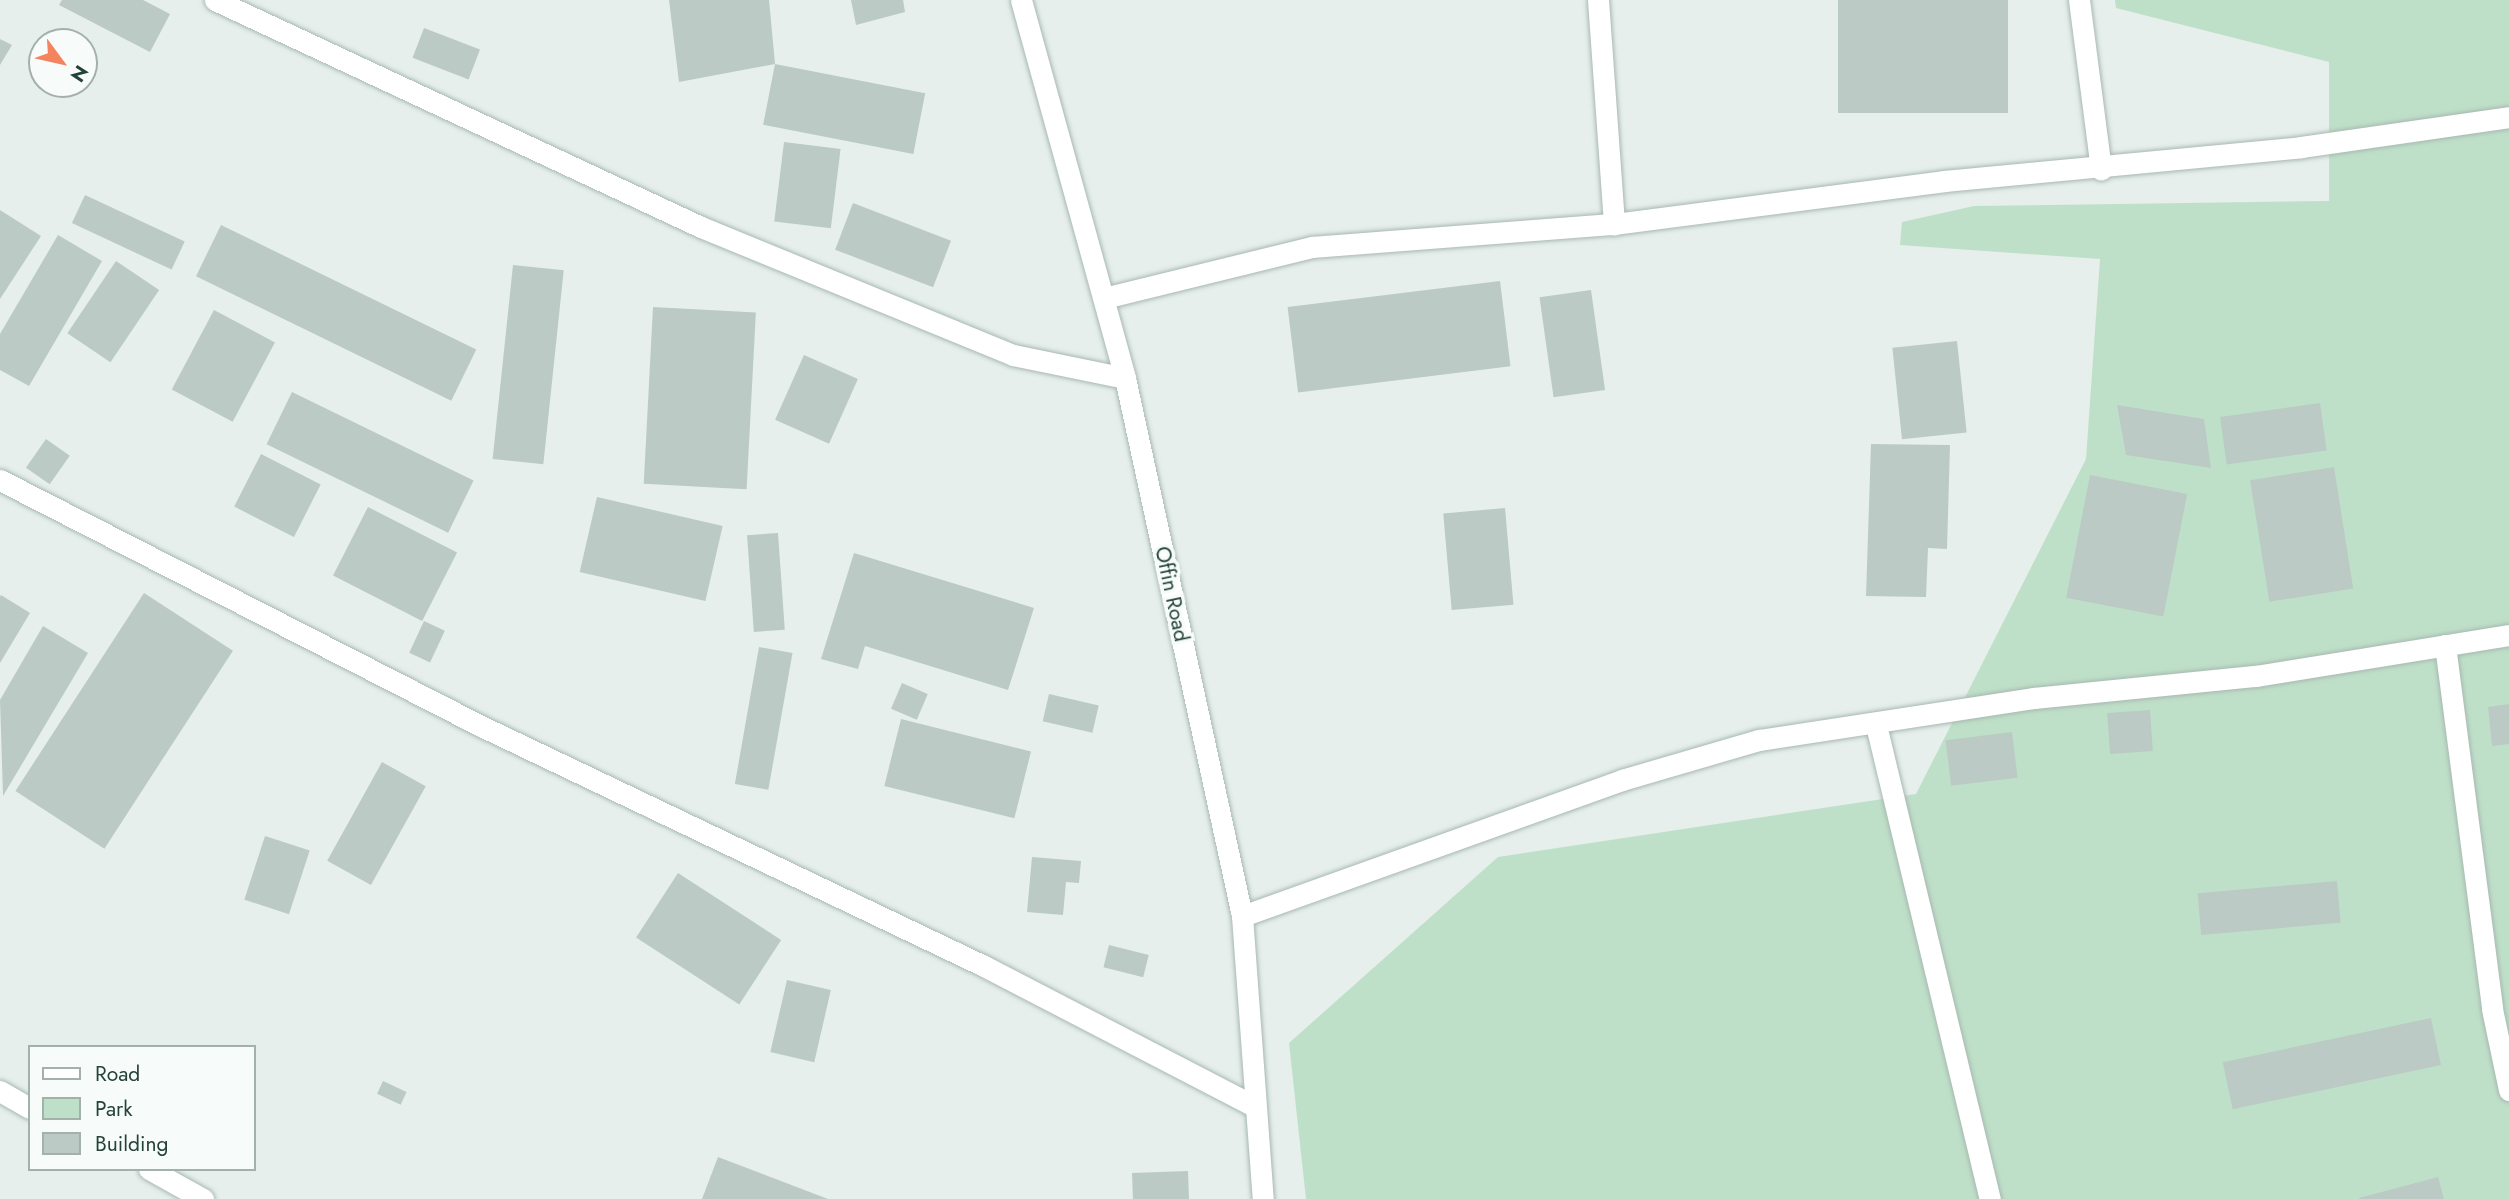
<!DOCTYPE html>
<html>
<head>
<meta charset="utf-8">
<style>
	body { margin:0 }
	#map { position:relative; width:2509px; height:1199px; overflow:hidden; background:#e6efeb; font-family:Jost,sans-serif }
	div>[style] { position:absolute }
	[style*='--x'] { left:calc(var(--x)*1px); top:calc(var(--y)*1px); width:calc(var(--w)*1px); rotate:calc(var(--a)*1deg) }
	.green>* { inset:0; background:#bfe0c8 }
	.building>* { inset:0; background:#bbcac4; transform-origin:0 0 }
	.roads { filter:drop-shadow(0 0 2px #a8b8b2) drop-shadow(0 0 2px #a8b8b2) }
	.street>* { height:21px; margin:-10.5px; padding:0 10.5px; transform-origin:10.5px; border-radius:10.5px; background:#fff }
	.secondary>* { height:21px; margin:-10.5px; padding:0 10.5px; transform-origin:10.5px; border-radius:10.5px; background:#fff }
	span { translate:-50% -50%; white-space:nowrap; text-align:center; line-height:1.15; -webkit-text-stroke:7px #f7fbf9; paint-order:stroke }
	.street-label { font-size:21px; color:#24423a }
	.legend { position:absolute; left:28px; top:1045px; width:228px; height:126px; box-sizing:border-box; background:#f7fbf9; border:2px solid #a3b1ad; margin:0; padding:9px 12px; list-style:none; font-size:21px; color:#24423a }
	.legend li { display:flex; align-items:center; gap:14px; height:35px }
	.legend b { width:35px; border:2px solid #a3b1ad }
	.north { position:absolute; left:28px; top:28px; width:70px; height:70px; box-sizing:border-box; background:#f7fbf9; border:2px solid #a3b1ad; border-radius:50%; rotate:123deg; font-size:19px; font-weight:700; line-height:28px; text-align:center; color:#24423a }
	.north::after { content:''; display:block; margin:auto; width:24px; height:32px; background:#f4845f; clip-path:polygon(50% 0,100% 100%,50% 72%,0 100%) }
</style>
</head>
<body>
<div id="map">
	<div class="green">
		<div style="clip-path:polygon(2115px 0,2509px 0,2509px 1199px,1306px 1199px,1289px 1043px,1498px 857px,1916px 794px,2086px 459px,2100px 259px,1900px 245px,1902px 222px,1974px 206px,2329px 201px,2329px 62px,2116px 8px)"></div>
	</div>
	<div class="building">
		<div style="clip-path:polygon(62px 0,143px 0,170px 14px,150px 52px,59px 5px)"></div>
		<div style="clip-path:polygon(669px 0,769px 0,775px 64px,679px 82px)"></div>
		<div style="clip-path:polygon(851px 0,903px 0,905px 12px,856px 25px)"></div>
		<div style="left:1838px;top:0;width:170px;height:113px"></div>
		<div style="left:424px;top:28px;width:60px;height:32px;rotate:21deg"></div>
		<div style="clip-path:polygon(0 39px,12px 45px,0 65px)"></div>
		<div style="left:775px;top:64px;width:153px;height:62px;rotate:11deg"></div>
		<div style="left:784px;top:142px;width:57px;height:80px;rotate:7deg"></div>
		<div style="left:85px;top:195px;width:110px;height:31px;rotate:25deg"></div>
		<div style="left:853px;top:203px;width:105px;height:50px;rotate:21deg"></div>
		<div style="clip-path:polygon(0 210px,41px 236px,0 299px)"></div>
		<div style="left:221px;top:225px;width:284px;height:57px;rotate:26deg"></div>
		<div style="clip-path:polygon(58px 235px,102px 261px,29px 386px,0 370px,0 334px)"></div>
		<div style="left:116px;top:261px;width:52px;height:87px;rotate:34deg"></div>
		<div style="left:513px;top:265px;width:51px;height:195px;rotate:6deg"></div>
		<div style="left:1500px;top:281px;width:86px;height:214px;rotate:83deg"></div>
		<div style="left:1591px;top:290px;width:101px;height:52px;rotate:82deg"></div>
		<div style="left:653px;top:307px;width:103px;height:177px;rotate:3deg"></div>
		<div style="left:214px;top:310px;width:69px;height:90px;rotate:28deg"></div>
		<div style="left:1957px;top:341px;width:92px;height:65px;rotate:84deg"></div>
		<div style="left:804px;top:355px;width:59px;height:71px;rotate:24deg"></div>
		<div style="left:292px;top:392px;width:202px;height:58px;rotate:26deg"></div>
		<div style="left:2320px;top:403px;width:48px;height:101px;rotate:82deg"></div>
		<div style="clip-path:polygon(2117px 405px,2204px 419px,2211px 468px,2126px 455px)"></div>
		<div style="left:46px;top:439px;width:29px;height:35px;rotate:35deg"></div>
		<div style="clip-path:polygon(1871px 444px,1950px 445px,1947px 549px,1928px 548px,1926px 597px,1866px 596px)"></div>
		<div style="left:261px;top:454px;width:67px;height:59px;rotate:27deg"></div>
		<div style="left:2334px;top:467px;width:123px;height:85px;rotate:81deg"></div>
		<div style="left:2090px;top:475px;width:99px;height:125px;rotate:11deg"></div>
		<div style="left:597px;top:497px;width:129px;height:77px;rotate:13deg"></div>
		<div style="left:368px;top:507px;width:100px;height:77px;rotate:27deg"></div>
		<div style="left:1505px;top:508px;width:97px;height:62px;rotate:85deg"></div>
		<div style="left:778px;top:533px;width:97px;height:31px;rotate:86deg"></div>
		<div style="clip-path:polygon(854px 553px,1034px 608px,1008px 690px,865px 646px,858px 669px,821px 659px)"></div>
		<div style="left:144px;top:593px;width:106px;height:236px;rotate:33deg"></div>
		<div style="clip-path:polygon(1px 595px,30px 613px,0 663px,0 597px)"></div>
		<div style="left:424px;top:621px;width:23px;height:35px;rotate:25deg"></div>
		<div style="clip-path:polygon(43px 626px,88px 653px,3px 796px,0 700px)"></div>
		<div style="left:759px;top:647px;width:34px;height:139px;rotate:10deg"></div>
		<div style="left:902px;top:683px;width:28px;height:28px;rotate:23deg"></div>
		<div style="left:1049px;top:694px;width:51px;height:28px;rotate:13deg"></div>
		<div style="clip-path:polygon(2509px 704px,2509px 744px,2492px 746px,2488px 707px)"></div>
		<div style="left:2150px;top:710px;width:41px;height:43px;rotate:86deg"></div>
		<div style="left:901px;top:719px;width:134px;height:69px;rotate:14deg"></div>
		<div style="left:2012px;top:732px;width:46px;height:67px;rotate:83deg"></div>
		<div style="left:382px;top:762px;width:50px;height:113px;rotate:29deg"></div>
		<div style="left:265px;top:836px;width:47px;height:67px;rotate:18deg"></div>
		<div style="clip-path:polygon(1032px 857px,1081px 861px,1079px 883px,1066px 882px,1063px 915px,1027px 912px)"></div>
		<div style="left:678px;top:873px;width:123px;height:77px;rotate:33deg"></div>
		<div style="left:2337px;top:881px;width:42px;height:140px;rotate:85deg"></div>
		<div style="left:1109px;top:945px;width:41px;height:23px;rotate:14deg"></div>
		<div style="left:787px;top:980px;width:45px;height:74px;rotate:13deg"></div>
		<div style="left:2431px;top:1018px;width:48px;height:213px;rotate:78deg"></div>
		<div style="left:383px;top:1081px;width:26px;height:14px;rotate:25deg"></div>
		<div style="clip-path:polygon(718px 1157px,828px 1199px,702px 1199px)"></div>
		<div style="left:1188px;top:1171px;width:28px;height:56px;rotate:88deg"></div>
		<div style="clip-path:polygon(2438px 1177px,2444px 1199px,2359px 1199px,2359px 1198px)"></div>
	</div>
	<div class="roads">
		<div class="street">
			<div style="--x:215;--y:0;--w:536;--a:25.04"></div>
			<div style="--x:701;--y:227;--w:337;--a:22.3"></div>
			<div style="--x:1013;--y:355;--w:114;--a:11.6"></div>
			<div style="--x:1598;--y:0;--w:225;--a:85.9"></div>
			<div style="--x:2079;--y:0;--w:171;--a:82.6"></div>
			<div style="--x:1104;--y:298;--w:214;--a:-13.8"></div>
			<div style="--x:1312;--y:247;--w:303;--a:-4.4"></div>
			<div style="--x:1614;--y:224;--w:333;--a:-7.4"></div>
			<div style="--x:1944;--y:181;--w:359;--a:-5.4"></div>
			<div style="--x:2301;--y:147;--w:210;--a:-8.2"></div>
			<div style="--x:0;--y:480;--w:540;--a:27.09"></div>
			<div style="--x:481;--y:726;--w:557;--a:25.51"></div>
			<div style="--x:984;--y:966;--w:302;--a:27.4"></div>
			<div style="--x:2445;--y:645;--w:367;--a:82.6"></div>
			<div style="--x:2492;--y:1009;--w:83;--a:78.1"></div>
			<div style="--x:1876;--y:725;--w:488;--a:76.5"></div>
			<div style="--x:1242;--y:916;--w:404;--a:-19.7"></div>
			<div style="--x:1622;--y:780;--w:143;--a:-16.3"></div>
			<div style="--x:1759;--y:740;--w:278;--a:-8.7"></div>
			<div style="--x:2034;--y:698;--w:223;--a:-5.7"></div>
			<div style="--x:2256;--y:676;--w:256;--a:-9.2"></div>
			<div style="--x:0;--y:1091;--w:34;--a:30"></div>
			<div style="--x:149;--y:1169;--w:62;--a:29.1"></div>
		</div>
		<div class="secondary">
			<div style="--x:1021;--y:0;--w:392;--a:74.6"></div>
			<div style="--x:1125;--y:378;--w:551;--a:77.73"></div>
			<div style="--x:1242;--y:916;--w:284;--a:85.8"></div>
		</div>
	</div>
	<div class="street-label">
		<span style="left:1172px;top:594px;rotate:78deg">Offin Road</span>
	</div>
	<ul class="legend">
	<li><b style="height:9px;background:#fff"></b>Road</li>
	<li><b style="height:19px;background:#bfe0c8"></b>Park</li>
	<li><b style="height:19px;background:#bbcac4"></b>Building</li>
	</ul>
	<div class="north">N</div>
</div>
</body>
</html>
